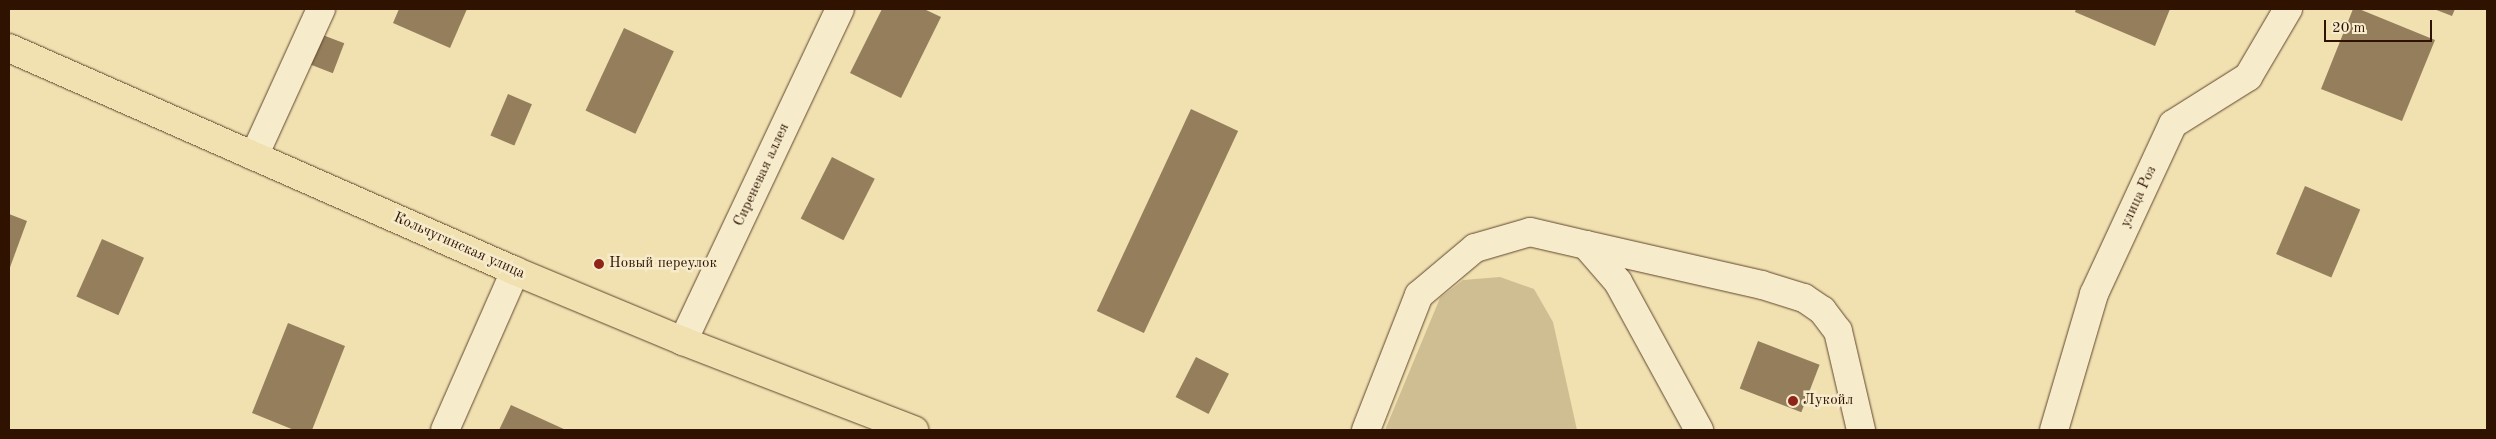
<!DOCTYPE html>
<html>
<head>
<meta charset="utf-8">
<style>
	body { margin:0 }
	#map { position:relative; width:2496px; height:439px; overflow:hidden; background:#f1e1b1; font-family:"Old Standard TT",serif }
	div>[style] { position:absolute }
	[style*='--x'] { left:calc(var(--x)*1px); top:calc(var(--y)*1px); width:calc(var(--w)*1px); rotate:calc(var(--a)*1deg) }
	.green>* { inset:0; background:#d0be93 }
	.building>* { inset:0; background:#947e5c; transform-origin:0 0 }
	.roads { filter:drop-shadow(0 0 1px #60462c) drop-shadow(0 0 1px #60462c) }
	.minor>* { height:28px; margin:-14px; padding:0 14px; transform-origin:14px; border-radius:14px; background:#f6eccc }
	.major>* { height:28px; margin:-14px; padding:0 14px; transform-origin:14px; border-radius:14px; background:#f1e1b1 }
	.dots>* { width:14px; height:14px; translate:-50% -50%; box-sizing:border-box; border:2px solid #f6eccc; border-radius:50% }
	span { translate:-50% -50%; white-space:nowrap; text-align:center; line-height:1.15; -webkit-text-stroke:5px #f6eccc; paint-order:stroke }
	.street-label { font-size:15px; color:#301200 }
	.poi-label { font-size:15px; color:#301200 }
	.left { translate:0 -50%; text-align:left }
	.frame { position:absolute; inset:0; border:10px solid #301200; pointer-events:none }
	.scale { position:absolute; left:2324px; top:20px; width:108px; height:22px; box-sizing:border-box; border:2px solid #301200; border-top:0; padding-left:6px; font-size:15px; line-height:18px; white-space:nowrap; color:#301200; -webkit-text-stroke:4px #f6eccc; paint-order:stroke }
</style>
</head>
<body>
<div id="map">
	<div class="green">
		<div style="clip-path:polygon(1500px 277px,1534px 289px,1553px 322px,1577px 430px,1385px 430px,1440px 298px,1463px 280px)"></div>
	</div>
	<div class="building">
		<div style="clip-path:polygon(399px 9px,467px 9px,450px 48px,393px 23px)"></div>
		<div style="clip-path:polygon(882px 9px,924px 9px,941px 17px,901px 98px,850px 73px)"></div>
		<div style="clip-path:polygon(2076px 9px,2170px 9px,2155px 46px,2075px 12px)"></div>
		<div style="clip-path:polygon(2353px 9px,2359px 9px,2435px 40px,2402px 121px,2321px 89px)"></div>
		<div style="clip-path:polygon(2434px 9px,2455px 9px,2452px 16px)"></div>
		<div style="left:624px;top:28px;width:55px;height:91px;rotate:25deg"></div>
		<div style="left:320px;top:34px;width:26px;height:32px;rotate:21deg"></div>
		<div style="left:508px;top:94px;width:26px;height:45px;rotate:23deg"></div>
		<div style="left:1191px;top:109px;width:52px;height:223px;rotate:25deg"></div>
		<div style="left:832px;top:157px;width:48px;height:69px;rotate:27deg"></div>
		<div style="left:2305px;top:186px;width:60px;height:74px;rotate:23deg"></div>
		<div style="clip-path:polygon(9px 214px,27px 221px,9px 270px)"></div>
		<div style="left:102px;top:239px;width:46px;height:63px;rotate:24deg"></div>
		<div style="clip-path:polygon(288px 323px,345px 346px,312px 430px,294px 430px,252px 413px)"></div>
		<div style="left:1758px;top:341px;width:66px;height:51px;rotate:21deg"></div>
		<div style="left:1196px;top:357px;width:37px;height:45px;rotate:27deg"></div>
		<div style="clip-path:polygon(511px 405px,566px 430px,499px 430px)"></div>
	</div>
	<div class="roads">
		<div class="minor">
			<div style="--x:254;--y:156;--w:162;--a:-65.5"></div>
			<div style="--x:1586;--y:245;--w:180;--a:12.8"></div>
			<div style="--x:1762;--y:285;--w:44;--a:17.2"></div>
			<div style="--x:1804;--y:298;--w:22;--a:34"></div>
			<div style="--x:1822;--y:310;--w:26;--a:53"></div>
			<div style="--x:1838;--y:331;--w:102;--a:76.9"></div>
			<div style="--x:683;--y:341;--w:367;--a:-64.7"></div>
			<div style="--x:445;--y:430;--w:174;--a:-66.2"></div>
			<div style="--x:1366;--y:430;--w:145;--a:-68.6"></div>
			<div style="--x:1419;--y:295;--w:73;--a:-40"></div>
			<div style="--x:1475;--y:248;--w:57;--a:-16.2"></div>
			<div style="--x:1530;--y:232;--w:57;--a:13.1"></div>
			<div style="--x:1586;--y:245;--w:49;--a:49.1"></div>
			<div style="--x:1618;--y:282;--w:169;--a:61.3"></div>
			<div style="--x:2054;--y:430;--w:142;--a:-73.6"></div>
			<div style="--x:2094;--y:294;--w:187;--a:-65.1"></div>
			<div style="--x:2173;--y:124;--w:89;--a:-32.1"></div>
			<div style="--x:2248;--y:77;--w:79;--a:-59.5"></div>
		</div>
		<div class="major">
			<div style="--x:9;--y:48;--w:553;--a:23.78"></div>
			<div style="--x:515;--y:271;--w:182;--a:22.6"></div>
			<div style="--x:683;--y:341;--w:248;--a:21.1"></div>
		</div>
	</div>
	<div class="dots">
		<div style="left:599px;top:264px;background:#8f2418"></div>
		<div style="left:1793px;top:401px;background:#8f2418"></div>
	</div>
	<div class="street-label">
		<span style="left:762px;top:175px;rotate:-65deg">Сиреневая аллея</span>
		<span style="left:2139px;top:197px;rotate:-65deg">улица Роз</span>
		<span style="left:459px;top:246px;rotate:24deg">Кольчугинская улица</span>
	</div>
	<div class="poi-label">
		<span class="left" style="left:609px;top:264px">Новый переулок</span>
		<span class="left" style="left:1803px;top:401px">Лукойл</span>
	</div>
	<div class="frame"></div>
	<div class="scale">20 m</div>
</div>
</body>
</html>
